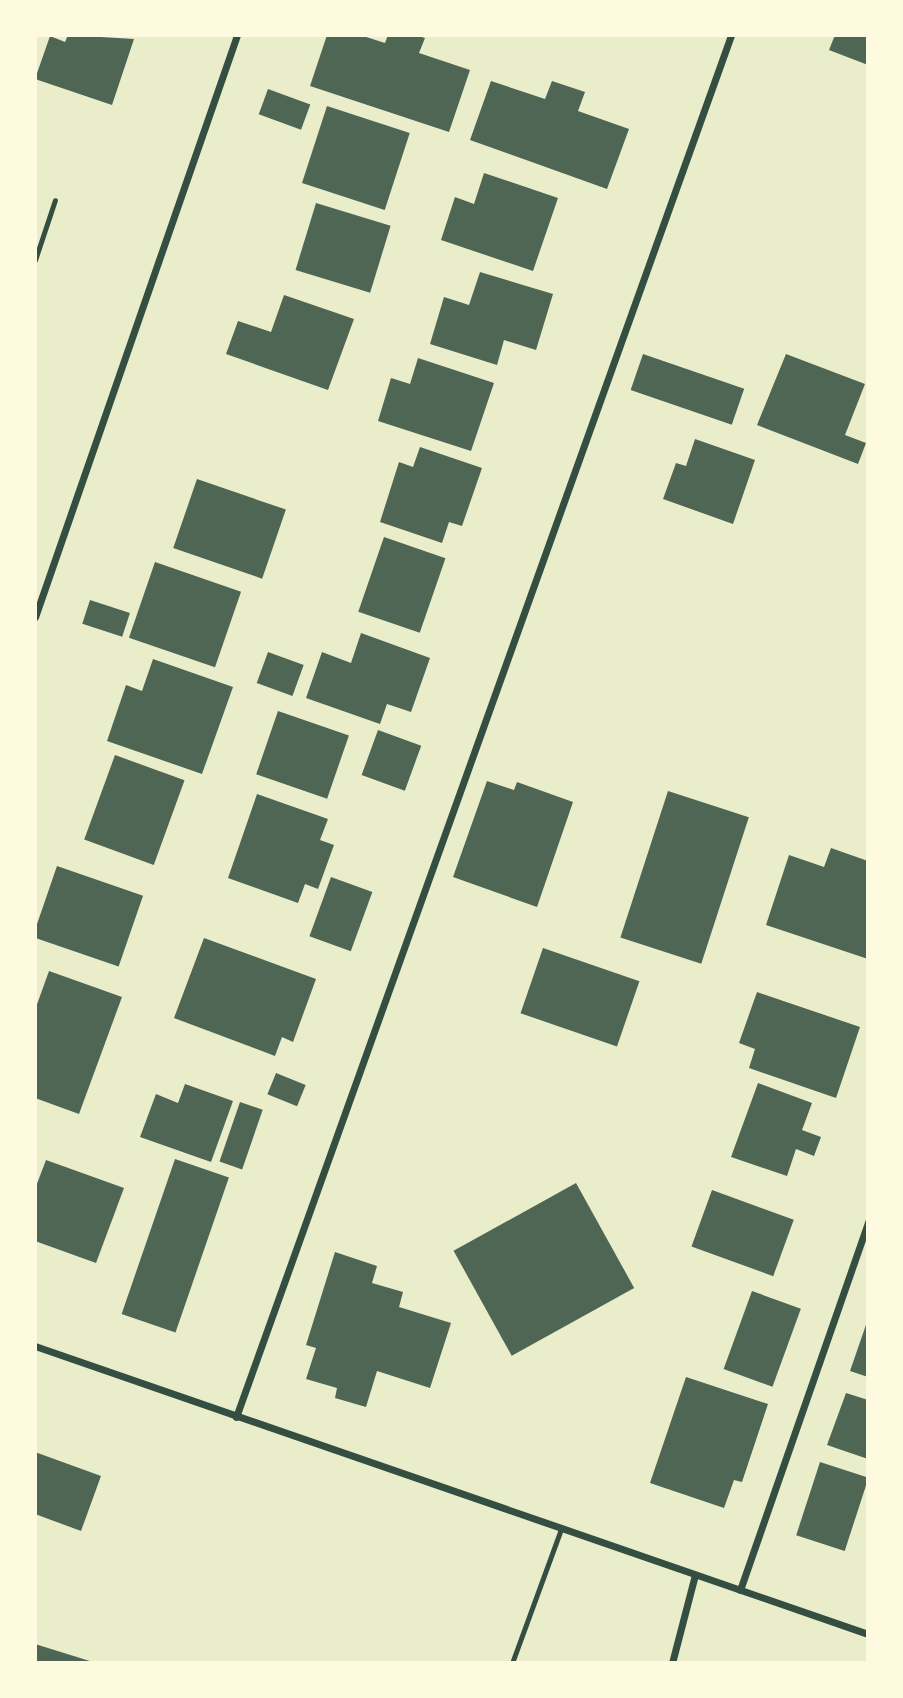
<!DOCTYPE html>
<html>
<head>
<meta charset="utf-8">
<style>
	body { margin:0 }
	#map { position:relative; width:903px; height:1698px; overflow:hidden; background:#e9edc9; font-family:"Work Sans",sans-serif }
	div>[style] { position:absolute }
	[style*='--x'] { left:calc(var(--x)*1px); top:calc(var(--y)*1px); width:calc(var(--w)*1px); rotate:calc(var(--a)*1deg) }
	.building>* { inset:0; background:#4f6655; transform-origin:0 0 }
	.service>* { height:5px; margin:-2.5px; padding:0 2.5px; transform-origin:2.5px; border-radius:2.5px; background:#344e41 }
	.minor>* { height:7px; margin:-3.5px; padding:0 3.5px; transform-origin:3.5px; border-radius:3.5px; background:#344e41 }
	span { translate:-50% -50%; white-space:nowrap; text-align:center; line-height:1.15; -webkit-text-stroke:6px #fefae0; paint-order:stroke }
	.frame { position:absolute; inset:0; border:37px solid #fefae0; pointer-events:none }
</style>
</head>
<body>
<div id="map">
	<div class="building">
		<div style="clip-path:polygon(68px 35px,134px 39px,112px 105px,35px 79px,50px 36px,65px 42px)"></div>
		<div style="clip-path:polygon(327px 35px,360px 35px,385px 43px,388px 35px,415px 35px,425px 38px,419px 53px,470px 70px,449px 132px,310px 86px)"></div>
		<div style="clip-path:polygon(835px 35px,868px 35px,868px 65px,829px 50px)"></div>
		<div style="clip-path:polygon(491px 81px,545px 99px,552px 81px,585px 92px,578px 111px,629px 129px,607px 189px,470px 140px)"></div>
		<div style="left:268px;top:89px;width:45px;height:27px;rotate:20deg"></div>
		<div style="left:327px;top:106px;width:87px;height:81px;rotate:18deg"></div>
		<div style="clip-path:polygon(484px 173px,558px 198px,533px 271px,441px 240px,455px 197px,474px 204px)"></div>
		<div style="left:316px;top:203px;width:78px;height:70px;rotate:17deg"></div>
		<div style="clip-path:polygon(480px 272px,553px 294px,536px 350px,504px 340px,497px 365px,430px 344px,444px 297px,469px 305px)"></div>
		<div style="clip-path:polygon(284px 295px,354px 319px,328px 390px,226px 354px,238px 321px,271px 332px)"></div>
		<div style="left:643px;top:354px;width:107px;height:38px;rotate:19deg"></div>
		<div style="clip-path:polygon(786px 354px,865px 384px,845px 435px,866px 443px,858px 464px,757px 425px)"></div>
		<div style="clip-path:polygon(418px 358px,494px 383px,471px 451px,378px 421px,391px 378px,410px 384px)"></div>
		<div style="clip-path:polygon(695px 439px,755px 460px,733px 524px,663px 499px,676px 463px,686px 466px)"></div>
		<div style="clip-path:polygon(420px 447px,482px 468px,462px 526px,449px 522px,442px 543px,380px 522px,399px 462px,413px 467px)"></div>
		<div style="left:197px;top:479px;width:94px;height:73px;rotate:19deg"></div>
		<div style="left:384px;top:537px;width:65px;height:79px;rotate:19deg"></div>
		<div style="left:155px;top:562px;width:91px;height:80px;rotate:19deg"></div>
		<div style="left:90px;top:600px;width:42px;height:25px;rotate:18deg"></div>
		<div style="clip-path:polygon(361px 633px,430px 658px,411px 712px,387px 704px,380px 724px,306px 698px,322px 652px,351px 663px)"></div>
		<div style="left:268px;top:652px;width:38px;height:33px;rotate:20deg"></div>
		<div style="clip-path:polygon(153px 659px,233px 687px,202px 774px,107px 741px,126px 685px,142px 691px)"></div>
		<div style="left:278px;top:711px;width:75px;height:67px;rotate:19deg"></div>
		<div style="left:378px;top:730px;width:46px;height:48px;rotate:20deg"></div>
		<div style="left:115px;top:755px;width:74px;height:90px;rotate:20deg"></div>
		<div style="clip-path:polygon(487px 781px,514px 790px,517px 782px,573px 802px,537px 907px,453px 877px)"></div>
		<div style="left:668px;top:791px;width:85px;height:154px;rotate:18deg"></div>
		<div style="clip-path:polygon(257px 794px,328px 819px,320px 840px,334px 845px,318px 889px,305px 884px,298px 903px,228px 878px)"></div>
		<div style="clip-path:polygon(831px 848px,868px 861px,868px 959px,766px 925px,789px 855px,824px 867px)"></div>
		<div style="left:57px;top:866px;width:91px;height:75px;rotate:19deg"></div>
		<div style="left:331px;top:877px;width:44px;height:63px;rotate:20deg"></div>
		<div style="clip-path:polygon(204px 938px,316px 979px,293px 1042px,282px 1037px,275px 1056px,174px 1018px)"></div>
		<div style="left:543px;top:948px;width:102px;height:69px;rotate:19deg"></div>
		<div style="clip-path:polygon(49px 971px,122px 997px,79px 1114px,35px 1098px,35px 1010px)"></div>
		<div style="clip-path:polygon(757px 992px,860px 1027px,836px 1098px,749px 1068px,755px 1049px,739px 1043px)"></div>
		<div style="left:276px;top:1073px;width:32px;height:23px;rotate:22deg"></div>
		<div style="clip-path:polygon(758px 1083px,812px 1103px,802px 1130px,821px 1137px,814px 1156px,796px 1149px,787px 1176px,731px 1157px)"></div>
		<div style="clip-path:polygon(185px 1084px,233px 1101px,211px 1162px,140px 1137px,156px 1094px,178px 1103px)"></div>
		<div style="left:240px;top:1102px;width:24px;height:63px;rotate:19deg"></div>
		<div style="left:175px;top:1159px;width:57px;height:164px;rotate:19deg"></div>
		<div style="clip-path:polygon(46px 1160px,124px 1188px,96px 1263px,35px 1241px,35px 1189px)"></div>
		<div style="left:576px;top:1183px;width:120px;height:140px;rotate:61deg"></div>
		<div style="left:712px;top:1190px;width:87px;height:60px;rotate:20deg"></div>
		<div style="clip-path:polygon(335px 1252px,377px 1266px,372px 1283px,403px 1292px,399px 1307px,451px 1323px,430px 1388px,377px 1371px,366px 1407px,335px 1398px,337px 1388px,306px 1379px,316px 1348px,306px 1345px)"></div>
		<div style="left:752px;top:1291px;width:52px;height:83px;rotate:20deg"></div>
		<div style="clip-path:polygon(868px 1319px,868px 1377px,850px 1371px)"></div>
		<div style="clip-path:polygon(686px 1377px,768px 1404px,742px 1482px,734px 1480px,724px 1508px,650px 1483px)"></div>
		<div style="clip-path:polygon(846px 1393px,868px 1400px,868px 1459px,827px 1445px)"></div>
		<div style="clip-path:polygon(35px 1452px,101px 1476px,81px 1531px,35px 1514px)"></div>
		<div style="left:820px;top:1462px;width:51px;height:77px;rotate:18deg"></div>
		<div style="clip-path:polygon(35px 1644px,93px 1662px,93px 1663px,35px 1663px)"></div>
	</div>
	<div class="service">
		<div style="--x:35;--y:260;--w:63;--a:-71.6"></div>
		<div style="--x:512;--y:1663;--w:143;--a:-69.9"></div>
	</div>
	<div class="minor">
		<div style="--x:35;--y:617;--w:616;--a:-70.86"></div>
		<div style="--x:35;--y:1346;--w:881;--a:19.07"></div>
		<div style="--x:236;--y:1417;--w:1468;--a:-70.29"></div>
		<div style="--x:740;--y:1590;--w:390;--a:-70.8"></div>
		<div style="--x:672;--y:1663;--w:91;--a:-75.4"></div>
	</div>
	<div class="frame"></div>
</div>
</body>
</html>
